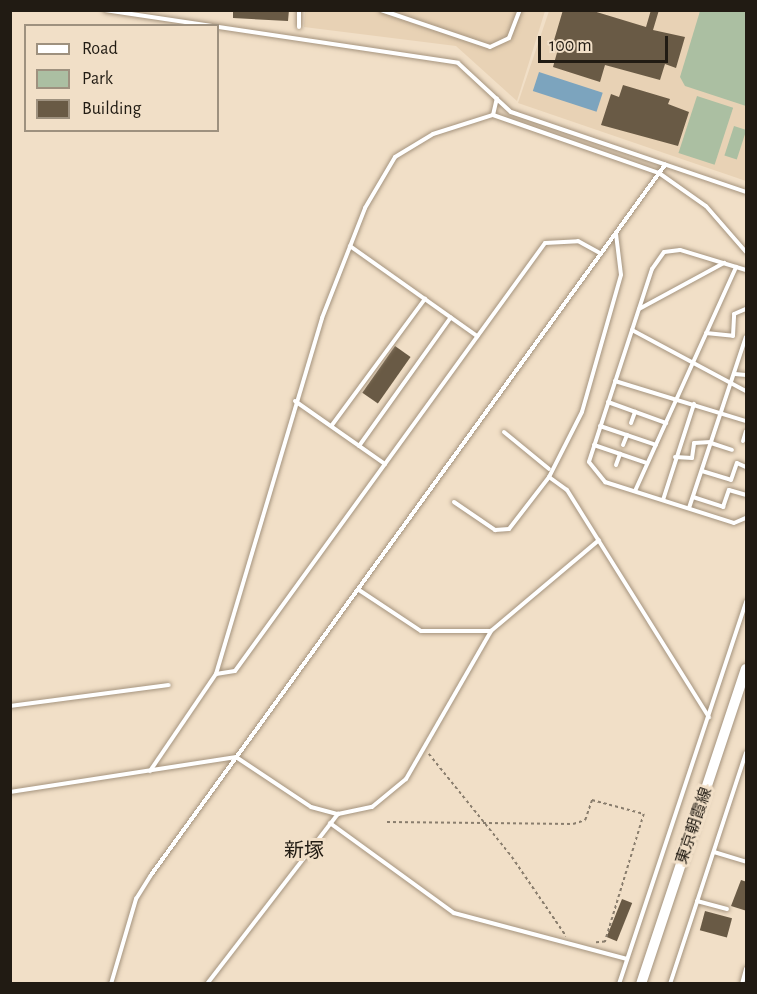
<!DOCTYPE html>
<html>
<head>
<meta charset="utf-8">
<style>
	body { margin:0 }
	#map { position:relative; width:757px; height:994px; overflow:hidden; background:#f1dfc7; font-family:"Alegreya Sans","Noto Sans JP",sans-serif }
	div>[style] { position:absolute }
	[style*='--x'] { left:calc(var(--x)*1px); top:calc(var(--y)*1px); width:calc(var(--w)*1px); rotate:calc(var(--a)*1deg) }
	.built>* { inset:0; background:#e8d2b5 }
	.green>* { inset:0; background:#abbfa2; transform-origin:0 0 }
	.water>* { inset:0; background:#7ca4be; transform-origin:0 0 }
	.building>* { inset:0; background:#695a45; transform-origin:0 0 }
	.path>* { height:1.5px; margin-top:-0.75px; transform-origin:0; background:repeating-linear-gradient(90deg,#897d6d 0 3px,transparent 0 6px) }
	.roads { filter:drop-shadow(0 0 2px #a4937d) drop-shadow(0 0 2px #a4937d) }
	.service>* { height:4px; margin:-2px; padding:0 2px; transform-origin:2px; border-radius:2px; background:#fff }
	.secondary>* { height:10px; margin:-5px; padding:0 5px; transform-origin:5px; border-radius:5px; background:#fff }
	span { translate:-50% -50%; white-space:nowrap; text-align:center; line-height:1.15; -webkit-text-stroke:6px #f1dfc7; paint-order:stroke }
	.street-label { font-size:16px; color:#211b13 }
	.quarter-label { font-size:20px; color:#211b13 }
	.frame { position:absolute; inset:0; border:12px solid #211b13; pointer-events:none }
	.legend { position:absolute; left:24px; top:24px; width:195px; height:108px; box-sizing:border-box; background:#f1dfc7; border:2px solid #9e917f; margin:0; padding:8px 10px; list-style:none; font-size:18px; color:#211b13 }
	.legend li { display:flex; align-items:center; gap:12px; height:30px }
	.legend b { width:30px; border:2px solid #9e917f }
	.scale { position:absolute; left:538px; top:36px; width:130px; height:27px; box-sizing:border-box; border:3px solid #211b13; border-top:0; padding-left:8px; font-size:18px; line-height:21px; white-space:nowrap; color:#211b13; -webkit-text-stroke:4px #f1dfc7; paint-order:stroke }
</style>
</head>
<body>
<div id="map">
	<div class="built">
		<div style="clip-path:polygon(305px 11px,545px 11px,517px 101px,456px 46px,304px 27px)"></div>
		<div style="clip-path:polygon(549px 11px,746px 11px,746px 181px,518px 103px)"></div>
	</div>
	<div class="green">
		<div style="clip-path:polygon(700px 11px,746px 11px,746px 106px,685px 86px,680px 77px)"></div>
		<div style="left:697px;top:96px;width:38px;height:60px;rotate:18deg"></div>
		<div style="left:734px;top:126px;width:13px;height:31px;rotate:18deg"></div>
	</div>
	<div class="water">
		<div style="left:539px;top:72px;width:67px;height:20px;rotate:18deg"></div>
	</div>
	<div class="building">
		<div style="clip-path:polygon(233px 10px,289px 10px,288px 21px,233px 18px)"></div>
		<div style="clip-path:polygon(563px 10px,590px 10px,646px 27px,651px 10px,659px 10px,653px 30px,685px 37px,676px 68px,665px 64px,660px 80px,605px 65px,600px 82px,553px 67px,558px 49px,552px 47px)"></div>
		<div style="clip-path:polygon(623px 85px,670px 99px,668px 104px,689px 112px,678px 146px,601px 125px,611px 94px,619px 97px)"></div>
		<div style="left:395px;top:346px;width:19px;height:57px;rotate:35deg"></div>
		<div style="clip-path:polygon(741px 880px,747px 882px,747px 911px,731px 906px)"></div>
		<div style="left:622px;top:899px;width:11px;height:41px;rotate:22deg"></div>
		<div style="left:705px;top:911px;width:28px;height:20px;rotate:15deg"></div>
	</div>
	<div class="path">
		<div style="--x:429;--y:754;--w:132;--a:51.1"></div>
		<div style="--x:512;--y:857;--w:96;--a:55.6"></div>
		<div style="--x:387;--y:822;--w:186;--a:0.6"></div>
		<div style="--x:573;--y:824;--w:13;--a:-18"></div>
		<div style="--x:585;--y:820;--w:21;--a:-71"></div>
		<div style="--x:592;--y:800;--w:54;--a:15.1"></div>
		<div style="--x:644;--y:814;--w:134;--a:106.9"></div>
		<div style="--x:605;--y:942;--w:12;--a:175"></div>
	</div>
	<div class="roads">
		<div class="service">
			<div style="--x:105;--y:10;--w:357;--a:8.5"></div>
			<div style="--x:458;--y:63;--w:72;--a:42.8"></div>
			<div style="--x:511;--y:112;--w:248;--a:18.8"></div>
			<div style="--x:381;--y:10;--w:115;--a:18.7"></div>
			<div style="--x:490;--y:47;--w:21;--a:-25"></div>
			<div style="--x:509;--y:38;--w:30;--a:-69"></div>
			<div style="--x:299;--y:27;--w:17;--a:-90"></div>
			<div style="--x:493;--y:115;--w:17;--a:-77"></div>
			<div style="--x:616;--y:234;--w:41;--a:83"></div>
			<div style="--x:621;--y:275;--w:142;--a:105.9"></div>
			<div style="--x:582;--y:412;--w:73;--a:116.9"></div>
			<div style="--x:549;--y:477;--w:22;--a:36"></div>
			<div style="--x:567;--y:490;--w:268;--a:58"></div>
			<div style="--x:350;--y:246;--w:156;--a:35.3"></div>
			<div style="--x:746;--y:270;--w:69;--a:-163.1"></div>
			<div style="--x:680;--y:250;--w:16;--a:173"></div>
			<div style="--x:664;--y:252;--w:21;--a:125"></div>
			<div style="--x:652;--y:269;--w:203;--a:108.1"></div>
			<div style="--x:589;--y:462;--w:26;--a:51"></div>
			<div style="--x:605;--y:482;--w:135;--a:17.6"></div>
			<div style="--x:734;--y:523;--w:13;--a:-23"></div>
			<div style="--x:639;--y:309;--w:97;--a:-28.4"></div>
			<div style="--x:632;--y:330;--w:129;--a:28.2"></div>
			<div style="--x:706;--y:333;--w:27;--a:6"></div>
			<div style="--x:733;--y:336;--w:22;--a:-87"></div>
			<div style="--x:734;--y:314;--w:13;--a:-23"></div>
			<div style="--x:735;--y:374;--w:11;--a:5"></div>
			<div style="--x:615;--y:381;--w:137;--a:17"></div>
			<div style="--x:295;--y:401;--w:110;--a:35"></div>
			<div style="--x:608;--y:402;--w:62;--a:19.9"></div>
			<div style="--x:631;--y:423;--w:12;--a:-70"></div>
			<div style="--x:332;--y:425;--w:157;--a:-53.6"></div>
			<div style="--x:600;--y:426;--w:59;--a:18.7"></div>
			<div style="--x:504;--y:432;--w:58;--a:39.4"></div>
			<div style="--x:743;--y:441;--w:10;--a:-73"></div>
			<div style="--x:711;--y:443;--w:22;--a:18"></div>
			<div style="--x:594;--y:445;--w:56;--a:18.8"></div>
			<div style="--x:623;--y:445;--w:11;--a:-68"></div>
			<div style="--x:359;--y:446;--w:158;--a:-54.5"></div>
			<div style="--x:675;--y:457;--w:17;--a:3"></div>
			<div style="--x:692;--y:458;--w:15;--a:-82"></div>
			<div style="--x:694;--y:443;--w:17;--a:-3"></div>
			<div style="--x:616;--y:465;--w:12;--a:-70"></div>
			<div style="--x:702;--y:471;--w:30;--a:17"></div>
			<div style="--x:731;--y:480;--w:18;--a:-71"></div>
			<div style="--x:737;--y:463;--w:10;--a:24"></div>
			<div style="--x:635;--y:491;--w:246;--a:-65.7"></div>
			<div style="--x:693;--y:497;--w:32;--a:18"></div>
			<div style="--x:723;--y:507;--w:18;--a:-71"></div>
			<div style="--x:729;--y:490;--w:18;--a:16"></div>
			<div style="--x:663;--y:500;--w:101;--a:-72.1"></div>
			<div style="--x:454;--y:502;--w:50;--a:34.3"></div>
			<div style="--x:495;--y:530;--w:14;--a:-4"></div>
			<div style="--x:509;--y:529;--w:66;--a:-52.4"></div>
			<div style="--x:689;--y:508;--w:180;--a:-71.6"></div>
			<div style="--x:359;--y:590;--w:74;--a:33.5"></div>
			<div style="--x:421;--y:631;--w:69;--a:0"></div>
			<div style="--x:216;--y:674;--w:19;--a:-9"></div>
			<div style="--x:235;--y:671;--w:528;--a:-54.08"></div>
			<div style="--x:545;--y:243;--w:33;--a:-3"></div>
			<div style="--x:578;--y:241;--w:26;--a:29"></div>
			<div style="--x:10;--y:706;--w:160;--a:-7.5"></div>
			<div style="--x:150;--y:771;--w:117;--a:-55.8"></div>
			<div style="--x:216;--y:674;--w:371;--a:-73.4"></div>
			<div style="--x:322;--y:318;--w:118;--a:-68.6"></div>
			<div style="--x:365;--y:208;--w:59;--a:-59.5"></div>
			<div style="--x:395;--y:157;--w:44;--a:-31.2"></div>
			<div style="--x:433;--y:134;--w:63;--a:-17.6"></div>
			<div style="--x:493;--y:115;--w:176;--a:19.3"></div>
			<div style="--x:659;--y:173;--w:57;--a:35.1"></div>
			<div style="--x:706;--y:206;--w:61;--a:49"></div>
			<div style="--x:10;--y:792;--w:229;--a:-8.8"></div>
			<div style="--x:236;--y:757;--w:90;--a:33.7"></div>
			<div style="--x:311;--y:807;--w:28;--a:15"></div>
			<div style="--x:338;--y:814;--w:35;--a:-12"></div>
			<div style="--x:372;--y:807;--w:44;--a:-39.5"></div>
			<div style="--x:406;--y:779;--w:171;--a:-60.1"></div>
			<div style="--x:491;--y:631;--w:141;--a:-40.1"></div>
			<div style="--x:330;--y:823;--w:153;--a:36"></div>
			<div style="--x:454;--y:913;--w:179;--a:14.9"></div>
			<div style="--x:714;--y:852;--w:34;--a:17"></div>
			<div style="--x:697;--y:901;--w:31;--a:15"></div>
			<div style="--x:111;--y:984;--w:89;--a:-73.6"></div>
			<div style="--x:136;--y:899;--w:28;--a:-58"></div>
			<div style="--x:151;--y:875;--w:877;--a:-54.1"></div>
			<div style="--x:207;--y:984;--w:215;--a:-52.4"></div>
			<div style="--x:619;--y:984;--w:403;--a:-71.6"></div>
			<div style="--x:670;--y:984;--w:243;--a:-71.8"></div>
			<div style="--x:742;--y:984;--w:16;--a:-75"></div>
		</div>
		<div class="secondary">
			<div style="--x:641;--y:984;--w:332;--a:-71.6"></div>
		</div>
	</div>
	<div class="street-label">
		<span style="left:694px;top:826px;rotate:-71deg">東京朝霞線</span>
	</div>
	<div class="quarter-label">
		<span style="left:304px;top:851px">新塚</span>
	</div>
	<div class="frame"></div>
	<ul class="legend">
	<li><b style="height:8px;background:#fff"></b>Road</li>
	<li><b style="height:16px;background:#abbfa2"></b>Park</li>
	<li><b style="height:16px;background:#695a45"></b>Building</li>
	</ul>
	<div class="scale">100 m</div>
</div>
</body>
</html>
